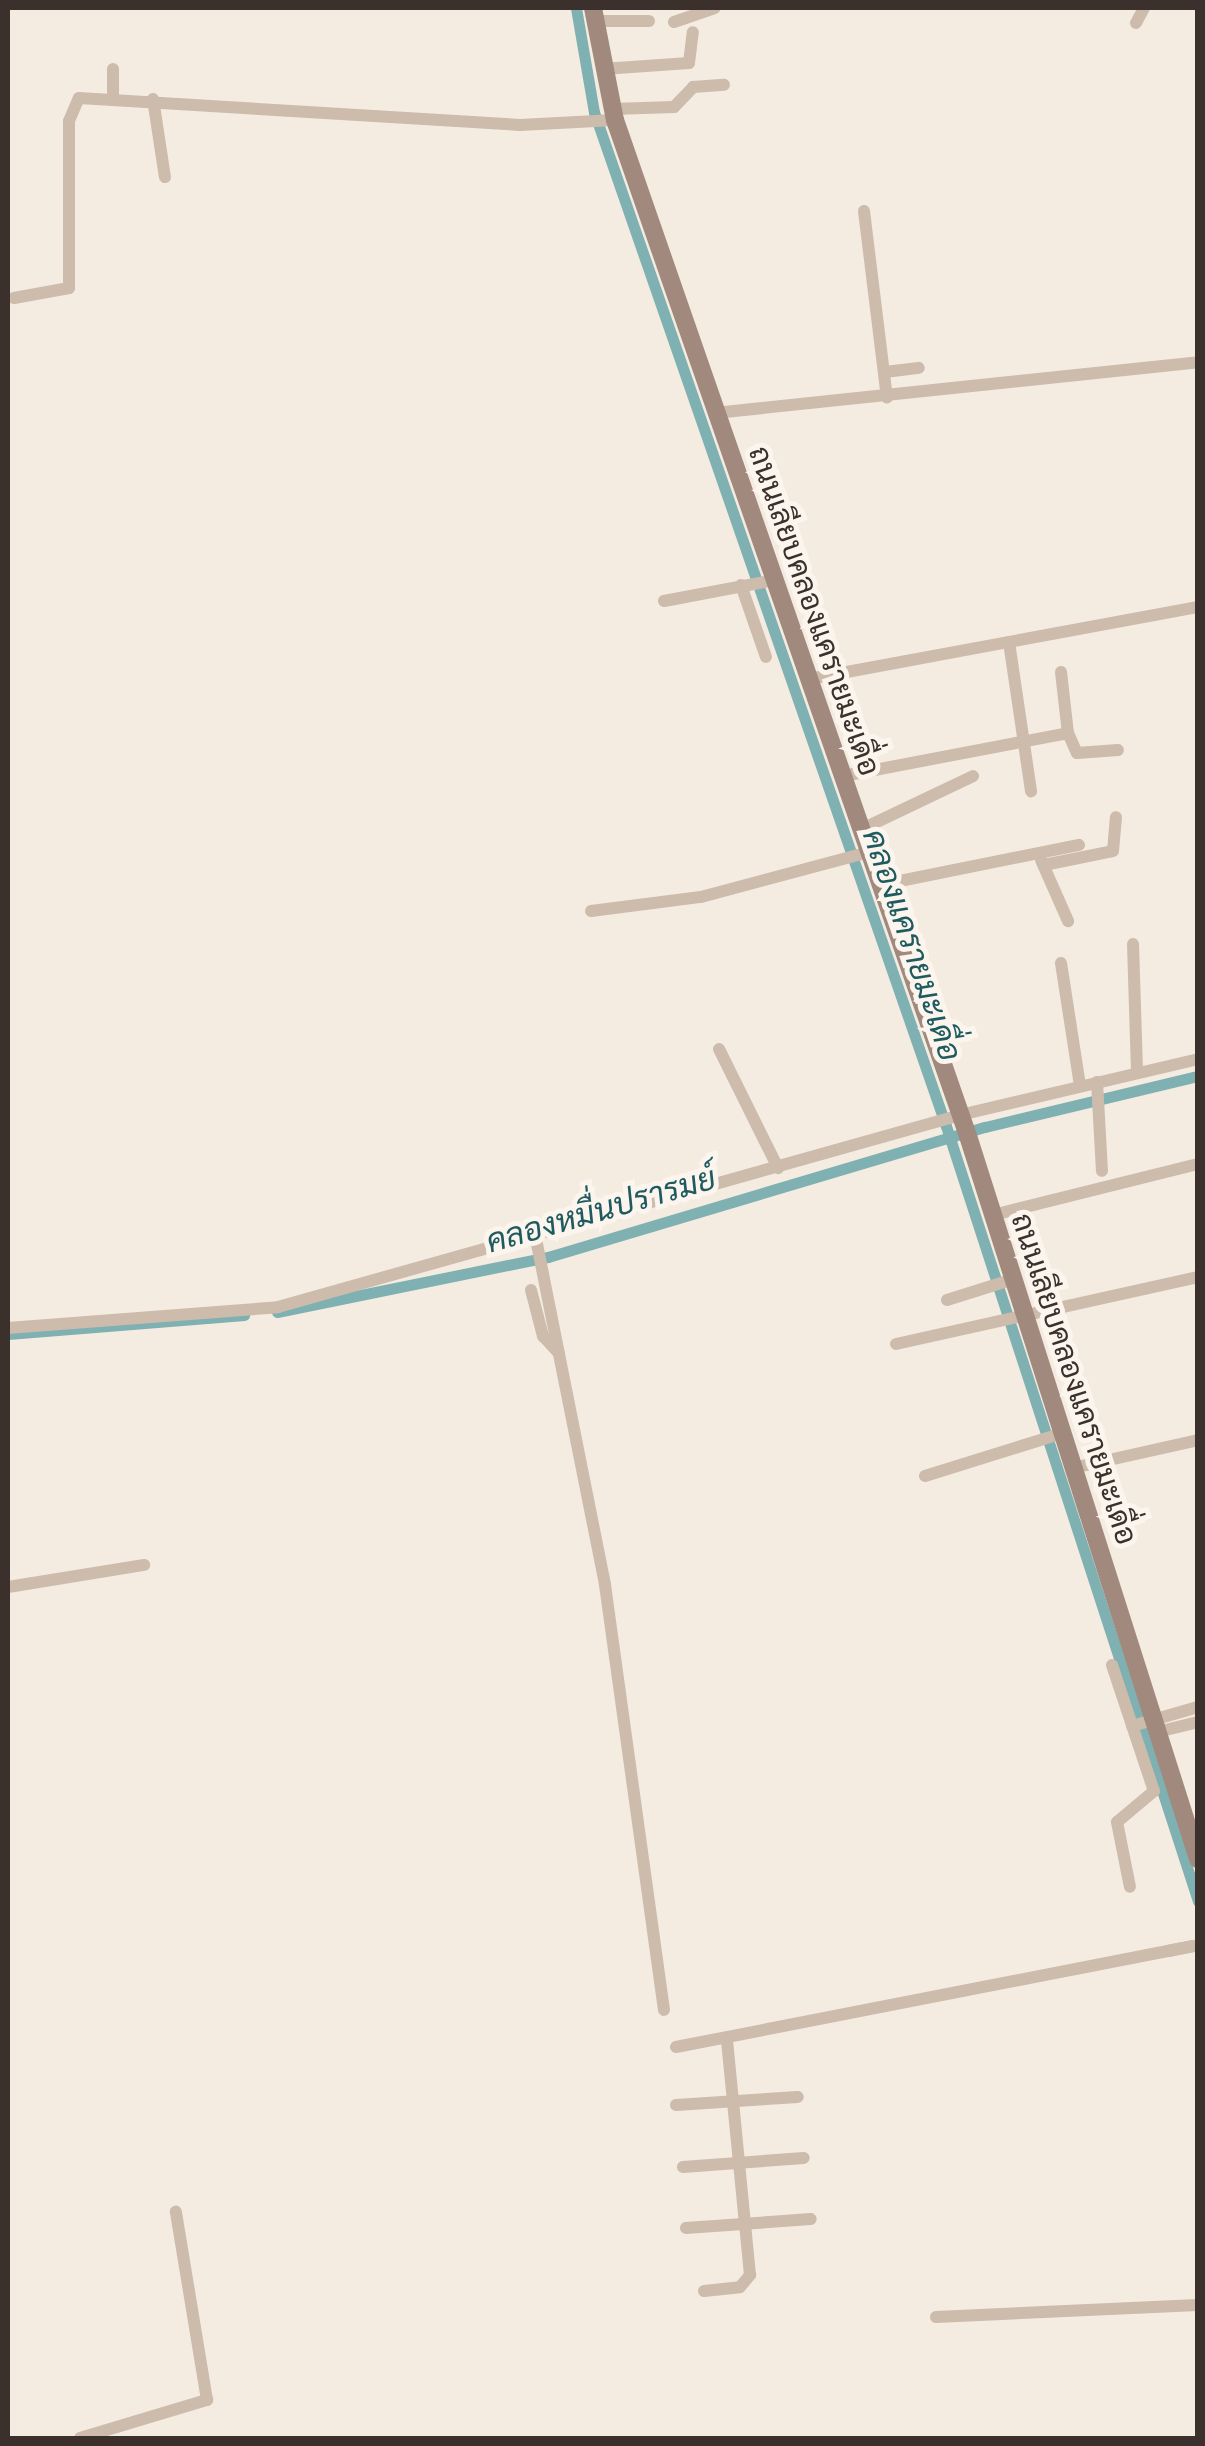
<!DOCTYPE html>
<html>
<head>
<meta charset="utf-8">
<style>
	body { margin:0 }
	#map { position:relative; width:1205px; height:2446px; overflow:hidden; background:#f4ebe1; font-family:"Fira Sans",Sarabun,sans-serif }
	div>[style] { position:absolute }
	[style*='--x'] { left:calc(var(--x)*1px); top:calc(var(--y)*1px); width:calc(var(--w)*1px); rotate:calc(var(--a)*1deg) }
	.canal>* { height:11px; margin:-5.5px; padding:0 5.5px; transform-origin:5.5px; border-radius:5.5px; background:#7fb0b2 }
	.street>* { height:12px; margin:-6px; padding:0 6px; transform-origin:6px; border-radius:6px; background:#cdbbac }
	.secondary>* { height:18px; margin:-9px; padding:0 9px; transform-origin:9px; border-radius:9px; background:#a18a7d }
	span { translate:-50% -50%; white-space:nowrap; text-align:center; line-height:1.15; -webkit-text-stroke:10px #fbf5ee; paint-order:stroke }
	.street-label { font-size:30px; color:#3b302b }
	.water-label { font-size:32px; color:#1f5a5e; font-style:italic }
	.frame { position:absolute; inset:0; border:10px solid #3b302b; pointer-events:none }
</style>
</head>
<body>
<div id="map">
	<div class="canal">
		<div style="--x:576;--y:8;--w:106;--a:80.2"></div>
		<div style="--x:594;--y:112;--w:1073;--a:70.86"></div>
		<div style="--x:946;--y:1126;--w:815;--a:71.99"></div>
		<div style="--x:277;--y:1312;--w:277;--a:-11.5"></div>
		<div style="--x:548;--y:1257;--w:456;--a:-16.6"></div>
		<div style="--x:985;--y:1127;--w:219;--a:-13.5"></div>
		<div style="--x:8;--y:1334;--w:237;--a:-4.6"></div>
	</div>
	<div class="street">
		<div style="--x:596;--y:21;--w:53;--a:0"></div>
		<div style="--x:674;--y:22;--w:43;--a:-18.9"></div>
		<div style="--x:1136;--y:23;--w:17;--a:-62"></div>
		<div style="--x:113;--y:69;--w:27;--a:90"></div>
		<div style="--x:603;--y:69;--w:86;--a:-4"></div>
		<div style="--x:689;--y:63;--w:31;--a:-83"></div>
		<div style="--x:153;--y:99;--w:79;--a:81.3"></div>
		<div style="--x:612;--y:109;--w:62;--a:-1.8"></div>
		<div style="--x:674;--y:107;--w:28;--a:-46"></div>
		<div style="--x:693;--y:87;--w:31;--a:-4"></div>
		<div style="--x:864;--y:211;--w:188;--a:83"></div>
		<div style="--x:14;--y:298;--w:56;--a:-10.3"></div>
		<div style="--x:69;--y:288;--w:167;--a:-90"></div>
		<div style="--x:69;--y:121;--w:25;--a:-67"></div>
		<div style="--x:79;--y:98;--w:442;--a:3.5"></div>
		<div style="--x:520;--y:125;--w:95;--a:-3"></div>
		<div style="--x:885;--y:372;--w:34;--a:-7"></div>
		<div style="--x:715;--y:413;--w:486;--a:-6"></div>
		<div style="--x:741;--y:585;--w:76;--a:70.9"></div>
		<div style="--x:664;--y:601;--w:113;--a:-10.7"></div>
		<div style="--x:1009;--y:642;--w:151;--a:81.6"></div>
		<div style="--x:1061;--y:672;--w:61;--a:83.5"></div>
		<div style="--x:809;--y:679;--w:396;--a:-10.5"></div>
		<div style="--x:843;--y:776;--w:229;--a:-10.8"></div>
		<div style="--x:1068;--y:733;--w:22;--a:66"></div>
		<div style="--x:1077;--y:753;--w:41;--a:-4.2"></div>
		<div style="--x:862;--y:829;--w:123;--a:-25.5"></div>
		<div style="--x:1041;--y:860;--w:67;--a:66.1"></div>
		<div style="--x:1044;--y:865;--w:70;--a:-11.5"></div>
		<div style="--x:1113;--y:851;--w:34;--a:-85"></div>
		<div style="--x:880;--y:885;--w:203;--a:-11.4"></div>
		<div style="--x:591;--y:911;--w:111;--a:-7.3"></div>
		<div style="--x:701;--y:897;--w:174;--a:-15"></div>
		<div style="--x:1133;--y:944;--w:128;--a:88.2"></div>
		<div style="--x:1061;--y:963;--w:124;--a:81.2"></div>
		<div style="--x:719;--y:1049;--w:133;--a:63.6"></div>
		<div style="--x:1097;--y:1082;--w:89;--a:86.8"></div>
		<div style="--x:993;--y:1215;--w:211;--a:-14"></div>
		<div style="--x:536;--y:1239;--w:353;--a:78.7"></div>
		<div style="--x:605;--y:1585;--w:429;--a:82.1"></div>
		<div style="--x:531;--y:1290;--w:48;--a:75.4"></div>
		<div style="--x:543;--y:1336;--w:23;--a:47"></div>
		<div style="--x:947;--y:1300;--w:70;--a:-17.4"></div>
		<div style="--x:8;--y:1328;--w:271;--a:-4.4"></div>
		<div style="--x:278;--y:1307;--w:709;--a:-15.72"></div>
		<div style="--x:960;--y:1115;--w:244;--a:-13.2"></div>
		<div style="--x:896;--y:1344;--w:309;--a:-12.5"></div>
		<div style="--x:1073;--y:1468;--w:128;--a:-12.6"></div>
		<div style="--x:925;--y:1476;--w:145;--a:-17.3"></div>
		<div style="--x:8;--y:1587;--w:138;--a:-9.2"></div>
		<div style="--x:1112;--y:1665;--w:133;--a:71.6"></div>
		<div style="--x:1154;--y:1791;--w:48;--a:140"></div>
		<div style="--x:1117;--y:1822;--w:66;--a:78.7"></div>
		<div style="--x:1132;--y:1726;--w:69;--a:-16.1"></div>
		<div style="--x:1157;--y:1732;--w:42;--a:-13.7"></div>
		<div style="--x:1168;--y:1951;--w:31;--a:-11"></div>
		<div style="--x:676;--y:2047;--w:527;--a:-11.05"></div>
		<div style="--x:676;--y:2105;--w:122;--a:-3.8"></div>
		<div style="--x:683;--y:2167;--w:121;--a:-4.3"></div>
		<div style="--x:686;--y:2228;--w:125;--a:-4.1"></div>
		<div style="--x:704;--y:2291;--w:36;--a:-6"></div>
		<div style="--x:740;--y:2287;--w:16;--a:-50"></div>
		<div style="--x:750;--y:2275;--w:235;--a:-95.6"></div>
		<div style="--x:936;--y:2317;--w:262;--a:-2.6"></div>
		<div style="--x:80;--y:2438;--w:133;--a:-16.7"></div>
		<div style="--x:207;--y:2400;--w:191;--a:-99.4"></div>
	</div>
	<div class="secondary">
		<div style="--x:593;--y:8;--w:114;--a:78.9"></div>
		<div style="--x:615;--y:120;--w:1076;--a:70.84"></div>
		<div style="--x:968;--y:1136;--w:759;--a:72.35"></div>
	</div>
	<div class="street-label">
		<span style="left:814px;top:611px;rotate:71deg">ถนนเลียบคลองแครายมะเดื่อ</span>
		<span style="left:1074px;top:1379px;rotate:72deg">ถนนเลียบคลองแครายมะเดื่อ</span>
	</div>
	<div class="water-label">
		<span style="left:912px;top:945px;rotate:71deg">คลองแครายมะเดื่อ</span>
		<span style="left:601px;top:1210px;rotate:-16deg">คลองหมื่นปรารมย์</span>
	</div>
	<div class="frame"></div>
</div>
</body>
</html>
